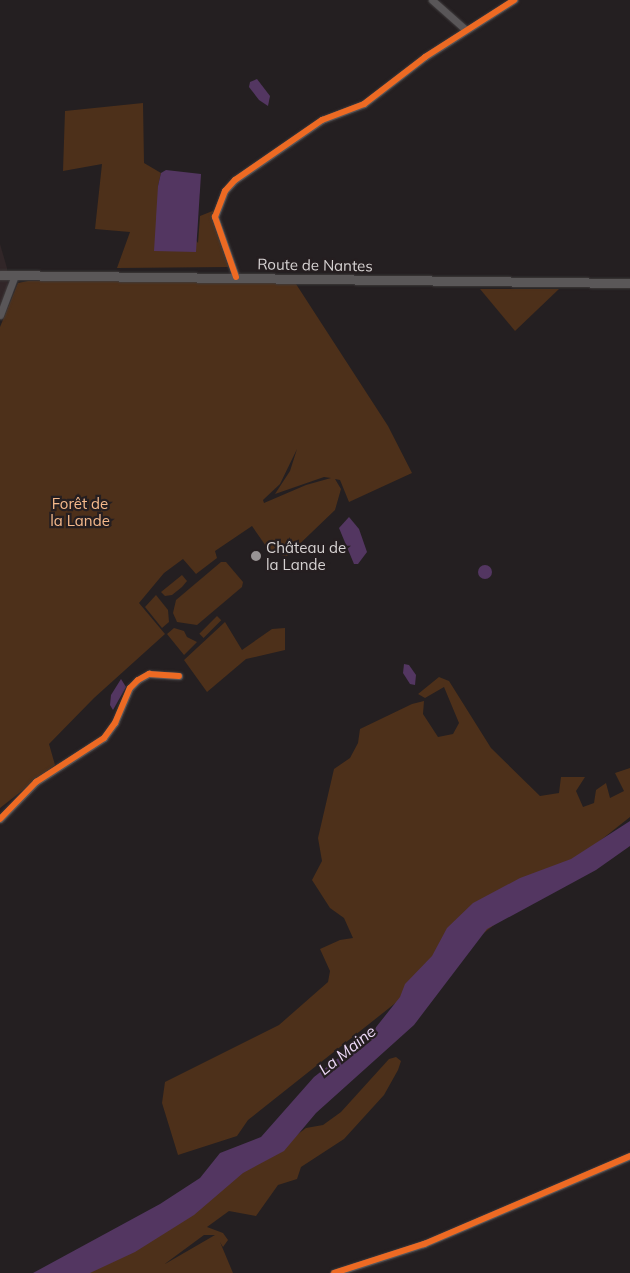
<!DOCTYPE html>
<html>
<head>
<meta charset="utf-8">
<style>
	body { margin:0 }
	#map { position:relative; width:630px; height:1273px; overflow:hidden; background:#241f21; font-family:Mulish,sans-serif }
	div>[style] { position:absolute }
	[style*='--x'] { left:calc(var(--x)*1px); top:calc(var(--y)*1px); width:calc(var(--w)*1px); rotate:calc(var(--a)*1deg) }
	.built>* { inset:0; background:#312628 }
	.green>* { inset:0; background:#4d301a; transform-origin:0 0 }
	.water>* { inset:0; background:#533661 }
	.round { border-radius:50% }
	.roads { filter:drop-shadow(0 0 1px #403c3d) drop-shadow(0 0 1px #403c3d) }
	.minor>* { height:7px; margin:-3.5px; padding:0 3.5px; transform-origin:3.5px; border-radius:3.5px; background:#595658 }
	.major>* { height:9px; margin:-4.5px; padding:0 4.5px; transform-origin:4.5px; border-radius:4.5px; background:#5a5758 }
	.cycleway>* { height:6px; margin:-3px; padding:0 3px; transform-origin:3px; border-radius:3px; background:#ed6a23 }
	.dots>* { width:14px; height:14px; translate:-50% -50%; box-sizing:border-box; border:2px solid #251e20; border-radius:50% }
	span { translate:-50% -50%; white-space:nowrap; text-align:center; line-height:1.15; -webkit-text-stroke:4.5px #251e20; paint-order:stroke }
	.street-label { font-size:15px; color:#d6d2d2 }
	.park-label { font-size:15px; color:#f5b98b }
	.poi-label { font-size:15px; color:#d6d2d2 }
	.left { translate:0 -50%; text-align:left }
	.water-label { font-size:16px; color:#eed9f8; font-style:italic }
</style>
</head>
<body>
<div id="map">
	<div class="built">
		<div style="clip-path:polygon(0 244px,7px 268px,8px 291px,0 309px)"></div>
	</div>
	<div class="green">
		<div style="clip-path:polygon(143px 103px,144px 163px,161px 173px,158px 186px,198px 243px,200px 216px,215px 210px,214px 222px,229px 267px,117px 268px,130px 232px,95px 229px,102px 164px,63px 171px,65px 111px)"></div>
		<div style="clip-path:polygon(evenodd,236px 277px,296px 284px,388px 426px,412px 473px,349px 502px,340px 480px,335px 479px,341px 489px,335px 510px,287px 556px,274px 554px,268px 549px,252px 526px,215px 551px,217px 558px,196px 574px,183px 559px,164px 573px,139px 603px,165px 634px,94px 698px,49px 744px,55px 765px,0 808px,0 327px,18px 283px,28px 281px,236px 277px,297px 449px,290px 471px,275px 494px,324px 477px,331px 478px,306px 485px,264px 503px,263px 500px,280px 484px,297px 449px)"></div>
		<div style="clip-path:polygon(480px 289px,559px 289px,515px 331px)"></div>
		<div style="clip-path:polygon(221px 562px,226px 562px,243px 582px,242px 587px,197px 625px,177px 622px,173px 613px,176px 600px)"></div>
		<div style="clip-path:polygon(182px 575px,187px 581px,182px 587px,172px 595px,165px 596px,161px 592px)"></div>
		<div style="clip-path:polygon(156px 595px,168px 610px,169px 622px,162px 628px,145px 607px)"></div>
		<div style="left:217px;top:616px;width:6px;height:25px;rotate:45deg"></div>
		<div style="clip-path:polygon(225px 622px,242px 650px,272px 629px,285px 628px,285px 650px,246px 659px,207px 692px,184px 660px)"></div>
		<div style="clip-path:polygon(174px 628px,184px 631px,187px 637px,197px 642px,184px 655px,167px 634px)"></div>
		<div style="clip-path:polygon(439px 677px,449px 681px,491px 748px,540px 796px,559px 793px,561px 777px,585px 777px,576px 791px,583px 807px,594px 803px,596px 790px,606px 783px,610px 798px,624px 791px,615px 773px,630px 768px,630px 817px,248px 1120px,237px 1136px,178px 1155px,162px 1103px,165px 1082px,279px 1025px,328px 982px,330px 971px,320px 949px,340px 940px,353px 938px,344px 918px,330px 908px,312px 880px,322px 861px,318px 838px,334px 769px,350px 758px,358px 743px,360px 729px,412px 704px,424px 701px,423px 714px,438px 737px,453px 734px,459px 723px,444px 687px,425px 698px,418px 694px)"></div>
		<div style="clip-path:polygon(evenodd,396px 1057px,401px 1061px,398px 1070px,384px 1095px,344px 1139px,301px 1167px,297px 1179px,278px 1185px,256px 1216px,229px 1211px,207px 1227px,223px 1233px,228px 1240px,223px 1247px,220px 1242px,233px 1273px,80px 1273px,269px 1156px,306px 1128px,323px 1125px,341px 1112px,389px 1059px,396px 1057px,204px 1235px,215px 1235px,165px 1264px,166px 1263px,204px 1235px)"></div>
	</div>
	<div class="water">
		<div style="clip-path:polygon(257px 79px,270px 96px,268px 106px,259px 100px,249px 87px,250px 82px)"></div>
		<div style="clip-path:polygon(166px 170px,201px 174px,196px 252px,154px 251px,158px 186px,161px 173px)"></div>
		<div style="clip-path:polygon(349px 517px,359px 529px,367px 552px,358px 564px,354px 564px,339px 528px)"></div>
		<div class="round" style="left:478px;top:565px;width:14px;height:14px"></div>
		<div style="clip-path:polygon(404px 664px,409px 665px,416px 675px,415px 685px,410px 684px,403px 673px)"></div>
		<div style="clip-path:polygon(121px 679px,126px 687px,113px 710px,110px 705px,111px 695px)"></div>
		<div style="clip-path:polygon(630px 821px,630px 846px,596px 870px,487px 929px,414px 1025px,316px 1113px,284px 1151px,243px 1173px,194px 1215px,135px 1252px,90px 1273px,33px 1273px,160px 1204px,200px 1178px,220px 1153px,261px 1137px,314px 1077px,373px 1031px,400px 997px,405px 984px,432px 956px,447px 928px,473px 903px,520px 878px,571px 859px)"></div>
	</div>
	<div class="roads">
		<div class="minor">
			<div style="--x:432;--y:0;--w:45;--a:41.4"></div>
			<div style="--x:236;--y:277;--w:64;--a:-109.3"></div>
			<div style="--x:215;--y:217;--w:28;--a:-69"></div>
			<div style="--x:225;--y:191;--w:15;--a:-48"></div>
			<div style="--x:235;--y:180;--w:106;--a:-34.6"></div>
			<div style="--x:322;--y:120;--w:45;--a:-20.9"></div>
			<div style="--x:364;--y:104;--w:77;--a:-37.6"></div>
			<div style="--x:425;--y:57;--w:106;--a:-32.6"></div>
			<div style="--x:0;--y:315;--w:43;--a:-69.4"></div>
			<div style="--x:0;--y:819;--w:52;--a:-45.8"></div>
			<div style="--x:36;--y:782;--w:81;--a:-32.9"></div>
			<div style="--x:104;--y:738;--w:19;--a:-54"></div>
			<div style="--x:115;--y:723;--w:38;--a:-67"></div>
			<div style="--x:130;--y:688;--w:11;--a:-45"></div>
			<div style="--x:138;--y:680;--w:13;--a:-29"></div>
			<div style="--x:149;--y:674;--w:30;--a:4"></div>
			<div style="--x:334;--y:1273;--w:95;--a:-17.9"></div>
			<div style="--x:424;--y:1244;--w:224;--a:-23.1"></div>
		</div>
		<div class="major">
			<div style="--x:0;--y:275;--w:630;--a:0.73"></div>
		</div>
	</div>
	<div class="cycleway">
		<div style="--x:236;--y:277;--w:64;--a:-109.3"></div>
		<div style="--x:215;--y:217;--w:28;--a:-69"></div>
		<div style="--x:225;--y:191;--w:15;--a:-48"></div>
		<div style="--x:235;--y:180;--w:106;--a:-34.6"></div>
		<div style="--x:322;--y:120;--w:45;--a:-20.9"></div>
		<div style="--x:364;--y:104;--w:77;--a:-37.6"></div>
		<div style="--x:425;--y:57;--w:106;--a:-32.6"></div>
		<div style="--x:0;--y:819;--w:52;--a:-45.8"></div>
		<div style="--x:36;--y:782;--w:81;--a:-32.9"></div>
		<div style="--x:104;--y:738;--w:19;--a:-54"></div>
		<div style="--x:115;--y:723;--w:38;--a:-67"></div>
		<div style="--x:130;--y:688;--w:11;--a:-45"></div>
		<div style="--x:138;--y:680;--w:13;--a:-29"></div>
		<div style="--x:149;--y:674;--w:30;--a:4"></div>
		<div style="--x:334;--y:1273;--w:95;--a:-17.9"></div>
		<div style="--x:424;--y:1244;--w:224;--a:-23.1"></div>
	</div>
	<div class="dots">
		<div style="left:256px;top:556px;background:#989394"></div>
	</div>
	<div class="street-label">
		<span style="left:315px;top:265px;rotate:1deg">Route de Nantes</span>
	</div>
	<div class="park-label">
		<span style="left:80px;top:512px">Forêt de<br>la Lande</span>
	</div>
	<div class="poi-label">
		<span class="left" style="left:266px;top:556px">Château de<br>la Lande</span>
	</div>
	<div class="water-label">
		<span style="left:347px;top:1050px;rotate:-39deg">La Maine</span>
	</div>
</div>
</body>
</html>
